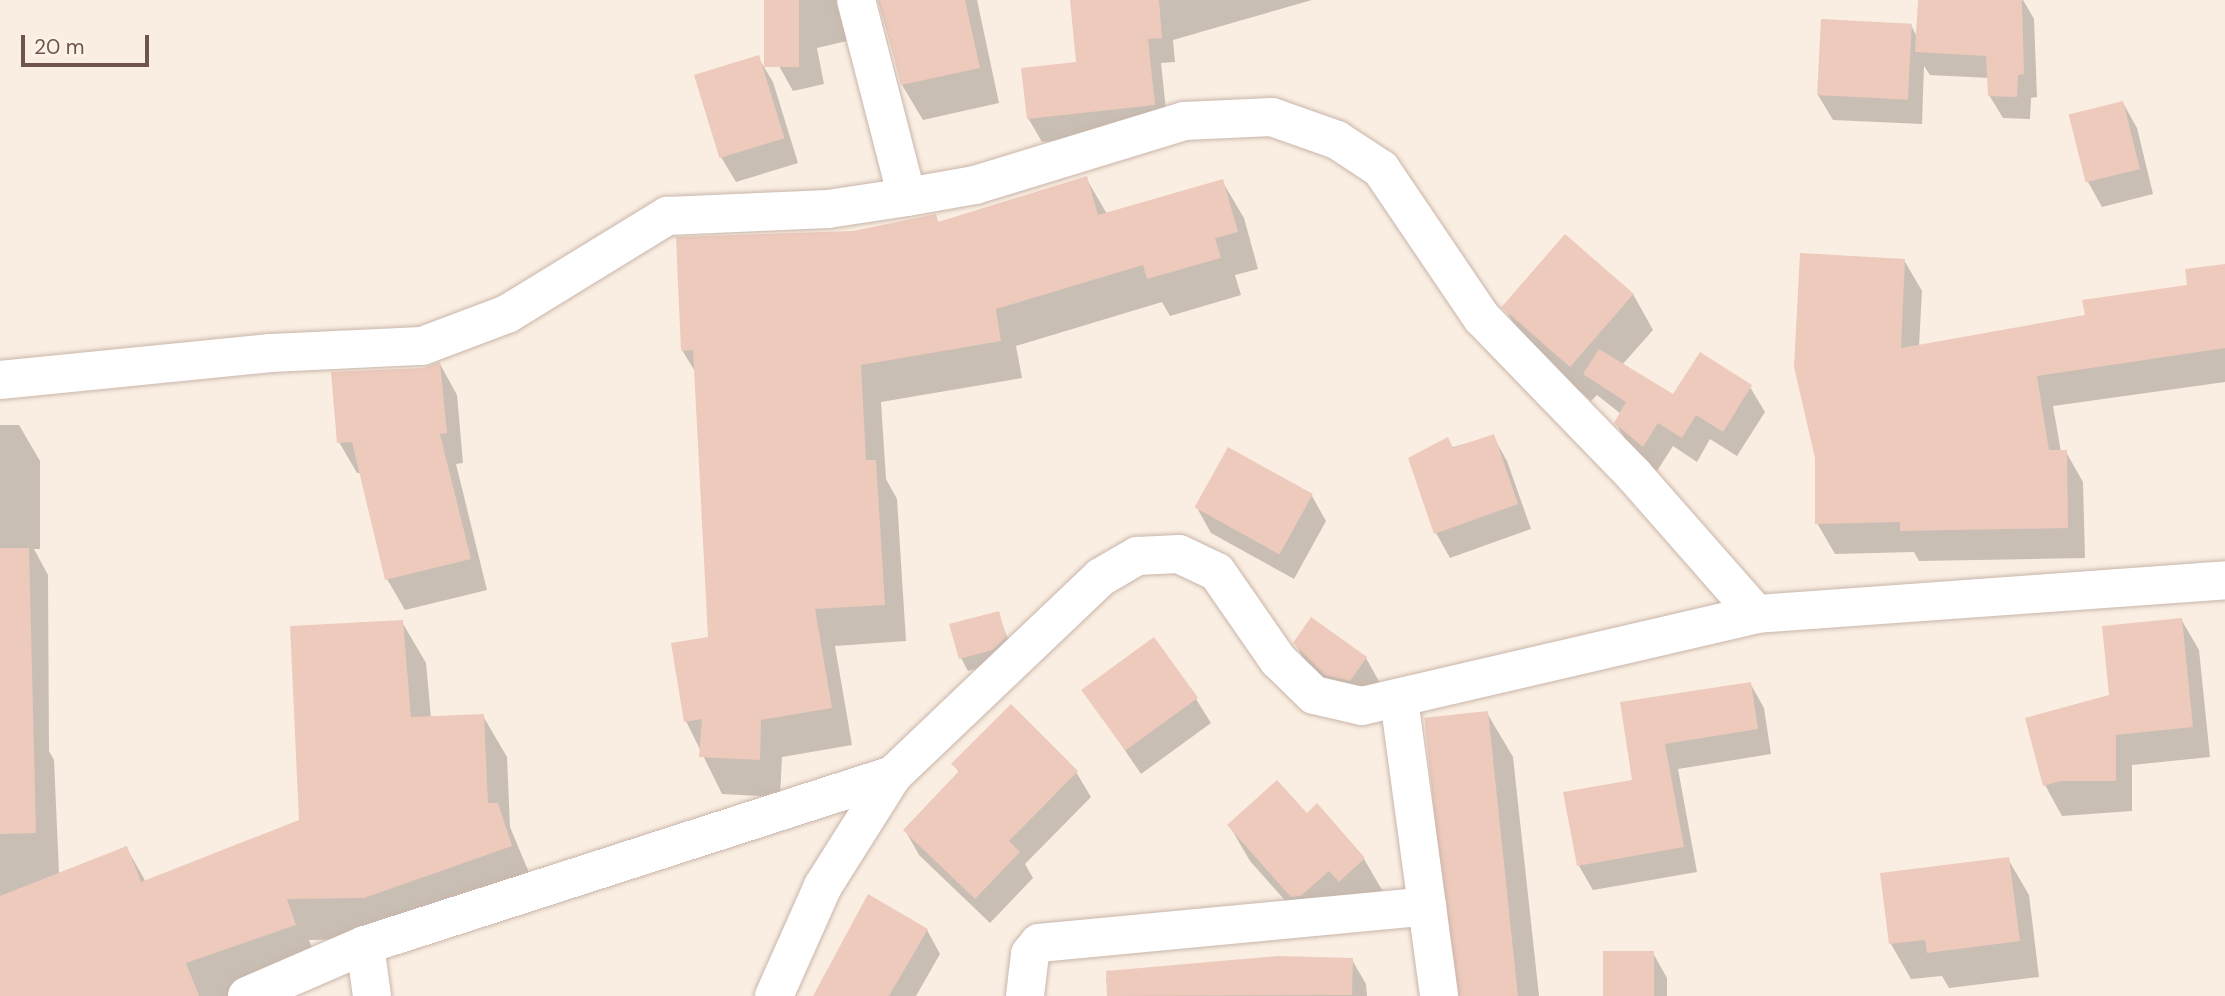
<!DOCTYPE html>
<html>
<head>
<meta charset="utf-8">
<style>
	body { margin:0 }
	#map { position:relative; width:2225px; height:996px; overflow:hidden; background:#faeee2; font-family:"DM Sans",sans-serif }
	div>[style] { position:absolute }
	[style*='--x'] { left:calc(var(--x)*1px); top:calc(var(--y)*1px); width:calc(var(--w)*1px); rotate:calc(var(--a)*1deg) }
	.shadow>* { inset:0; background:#0003 }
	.building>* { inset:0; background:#edcabc; transform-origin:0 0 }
	.roads { filter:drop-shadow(0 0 2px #c9b5aa) drop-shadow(0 0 2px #c9b5aa) }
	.minor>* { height:38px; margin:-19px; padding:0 19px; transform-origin:19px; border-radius:19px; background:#fff }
	.tertiary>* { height:38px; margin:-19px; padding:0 19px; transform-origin:19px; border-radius:19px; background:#fff }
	span { translate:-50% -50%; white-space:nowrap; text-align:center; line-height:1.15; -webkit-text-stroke:5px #fdf2e8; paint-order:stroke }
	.scale { position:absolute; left:21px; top:35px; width:128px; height:32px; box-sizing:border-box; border:4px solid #6f544b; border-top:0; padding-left:9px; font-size:21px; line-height:24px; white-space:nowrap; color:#6f544b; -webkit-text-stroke:5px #fdf2e8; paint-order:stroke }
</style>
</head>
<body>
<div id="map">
	<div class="shadow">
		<div style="clip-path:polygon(766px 0,844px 0,851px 40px,817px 48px,824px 84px,793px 91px,779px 66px)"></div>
		<div style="clip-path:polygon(878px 0,977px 0,999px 103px,923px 120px,902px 85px)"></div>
		<div style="clip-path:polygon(1071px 0,1312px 0,1173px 40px,1175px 62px,1161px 63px,1168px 129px,1042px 142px,1028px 118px,1077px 63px)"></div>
		<div style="clip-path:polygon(1991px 0,2023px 0,2034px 19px,2037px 97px,2031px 98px,2030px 119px,2003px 118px,1989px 95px,1989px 78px,1930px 75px,1924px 66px,1922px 124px,1833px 120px,1818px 95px,1911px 25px,1917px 37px)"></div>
		<div style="clip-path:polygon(758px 57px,773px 82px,798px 163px,736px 182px,721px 157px)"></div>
		<div style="clip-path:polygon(2123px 103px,2137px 128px,2153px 194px,2102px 207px,2088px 182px,2071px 115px)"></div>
		<div style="clip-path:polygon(1086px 178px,1107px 214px,1222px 181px,1244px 218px,1258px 269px,1235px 275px,1241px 295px,1170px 316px,1162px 302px,1016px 346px,1022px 378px,881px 402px,886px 479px,897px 499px,906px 641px,835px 646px,852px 745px,782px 757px,780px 797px,722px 794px,686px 721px,710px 638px,696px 373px,682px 350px,854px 232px,935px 216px,939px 223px)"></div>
		<div style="clip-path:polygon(1904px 260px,1922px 291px,1919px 346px,2087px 317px,2189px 286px,2225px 266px,2225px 382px,2053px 406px,2061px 452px,2066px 452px,2083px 482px,2085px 558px,1919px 561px,1914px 552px,1835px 554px,1817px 523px)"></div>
		<div style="clip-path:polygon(1633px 294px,1653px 330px,1622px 365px,1674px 397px,1750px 387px,1765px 412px,1737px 456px,1710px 439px,1697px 462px,1673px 446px,1657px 471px,1630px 448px,1616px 423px,1621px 414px,1597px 395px,1591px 401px,1525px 344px,1505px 308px)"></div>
		<div style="clip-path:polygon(440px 364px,457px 395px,463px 463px,456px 464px,487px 590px,405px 610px,387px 579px,361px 473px,357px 473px,339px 442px,423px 370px)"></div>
		<div style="clip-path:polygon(0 425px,19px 425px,40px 461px,40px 549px,34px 549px,48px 575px,49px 751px,54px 760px,59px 873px,126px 847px,146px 882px,301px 821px,402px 622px,426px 663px,431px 718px,483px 716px,507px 757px,510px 827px,535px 887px,388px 938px,309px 940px,318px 966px,232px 996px,0 996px)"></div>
		<div style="clip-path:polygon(1493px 436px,1507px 461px,1531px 529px,1450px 558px,1436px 533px,1410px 459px)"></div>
		<div style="clip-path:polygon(1312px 496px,1326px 521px,1294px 579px,1211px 533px,1197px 508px)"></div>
		<div style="clip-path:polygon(998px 613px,1012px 650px,1000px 662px,968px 671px,961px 658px)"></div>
		<div style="clip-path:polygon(2181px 619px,2199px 650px,2210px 757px,2132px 765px,2132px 811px,2062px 816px,2045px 785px,2027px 720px,2111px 696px)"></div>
		<div style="clip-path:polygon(1295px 643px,1366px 658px,1380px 683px,1365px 705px,1309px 668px)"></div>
		<div style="clip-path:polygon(1750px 683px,1764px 708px,1771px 754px,1678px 769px,1697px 872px,1593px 890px,1579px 866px,1634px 781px,1622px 704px)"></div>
		<div style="clip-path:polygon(1084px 690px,1196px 699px,1211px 723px,1141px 774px)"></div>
		<div style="clip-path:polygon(1487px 713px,1513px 757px,1539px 996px,1462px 996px)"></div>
		<div style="clip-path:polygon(954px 764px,1076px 772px,1091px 797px,1025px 864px,1033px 878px,990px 923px,919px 855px,905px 830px,959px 773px)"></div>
		<div style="clip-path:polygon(1306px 815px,1364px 859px,1385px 895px,1313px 932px,1250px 861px,1229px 825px)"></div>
		<div style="clip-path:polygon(2008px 859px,2029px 895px,2039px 977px,1949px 988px,1942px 976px,1911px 979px,1891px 944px)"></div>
		<div style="clip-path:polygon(869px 897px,927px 930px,940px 954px,916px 996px,815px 996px)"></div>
		<div style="clip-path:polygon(1653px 953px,1667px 978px,1667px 996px,1605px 996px)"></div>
		<div style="clip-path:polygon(1352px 960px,1366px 984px,1367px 996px,1109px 996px,1106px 978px,1167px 967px)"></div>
	</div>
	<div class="building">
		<div style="left:764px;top:0;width:35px;height:67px"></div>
		<div style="clip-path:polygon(879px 0,965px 0,980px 68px,901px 85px)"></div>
		<div style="clip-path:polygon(1070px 0,1159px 0,1162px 38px,1148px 39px,1155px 105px,1027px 119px,1021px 68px,1076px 62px)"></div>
		<div style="clip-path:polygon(1918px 0,2022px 0,2024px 74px,2018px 75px,2017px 97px,1988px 96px,1986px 56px,1915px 52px)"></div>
		<div style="left:1821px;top:19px;width:91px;height:76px;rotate:3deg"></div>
		<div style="left:759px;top:55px;width:87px;height:68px;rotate:73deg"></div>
		<div style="left:2123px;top:101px;width:70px;height:56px;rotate:76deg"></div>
		<div style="clip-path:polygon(1087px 176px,1098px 215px,1223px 179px,1238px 232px,1215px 238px,1221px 258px,1147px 279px,1143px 265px,996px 309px,1001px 341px,861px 365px,866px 460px,876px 460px,885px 605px,815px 609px,832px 708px,761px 720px,760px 760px,699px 757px,702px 719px,684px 722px,671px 643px,708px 637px,693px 350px,681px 351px,676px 237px,853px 231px,936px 214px,938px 222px)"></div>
		<div style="left:1565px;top:234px;width:91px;height:97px;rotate:41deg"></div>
		<div style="clip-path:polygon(1800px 253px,1905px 259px,1901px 348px,2085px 315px,2082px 300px,2187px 285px,2185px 269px,2225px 264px,2225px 348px,2037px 376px,2049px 450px,2067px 450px,2068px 528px,1900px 531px,1900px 522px,1815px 524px,1815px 458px,1794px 367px)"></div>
		<div style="clip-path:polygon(1599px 349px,1673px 394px,1700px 352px,1752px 385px,1723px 432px,1696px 415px,1682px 438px,1658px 423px,1643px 447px,1614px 423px,1626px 402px,1583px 374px)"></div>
		<div style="clip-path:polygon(440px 362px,447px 433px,440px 434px,471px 559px,385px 580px,352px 442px,337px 443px,331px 372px,423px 368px)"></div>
		<div style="clip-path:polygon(1494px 434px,1518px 504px,1434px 534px,1408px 458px,1448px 437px,1453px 448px)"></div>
		<div style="left:1228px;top:447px;width:97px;height:69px;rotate:29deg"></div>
		<div style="clip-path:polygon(0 548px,29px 548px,36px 833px,0 834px)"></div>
		<div style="clip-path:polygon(999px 611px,1006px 637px,993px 650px,959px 659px,949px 624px)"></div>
		<div style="clip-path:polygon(1311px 617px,1367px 657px,1350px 681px,1325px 675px,1293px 643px)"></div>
		<div style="clip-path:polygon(2182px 618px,2193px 727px,2116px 735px,2116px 781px,2060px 781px,2043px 786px,2025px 718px,2109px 695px,2102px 626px)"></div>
		<div style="clip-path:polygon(403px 620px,411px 717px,484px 714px,488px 803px,498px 803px,512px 846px,364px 898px,287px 899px,296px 925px,186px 963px,199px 996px,0 996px,0 896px,127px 846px,141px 882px,299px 820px,290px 626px)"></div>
		<div style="left:1154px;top:637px;width:75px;height:90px;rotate:54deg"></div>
		<div style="clip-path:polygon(1751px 682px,1758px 729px,1665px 744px,1684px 847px,1577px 866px,1563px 792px,1632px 780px,1620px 702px)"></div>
		<div style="clip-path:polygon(1011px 704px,1078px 771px,1009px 841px,1020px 852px,975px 899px,903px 830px,959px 771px,951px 764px)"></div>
		<div style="left:1488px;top:711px;width:287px;height:64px;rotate:84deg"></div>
		<div style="clip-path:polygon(1277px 780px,1307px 813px,1317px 803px,1365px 858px,1339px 882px,1329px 871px,1301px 896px,1291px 897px,1227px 825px)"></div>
		<div style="clip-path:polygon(2009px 857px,2020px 941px,1927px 953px,1925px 940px,1889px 944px,1880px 873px)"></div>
		<div style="clip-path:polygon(868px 894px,928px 929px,889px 996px,813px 996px)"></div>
		<div style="left:1603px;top:951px;width:51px;height:45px"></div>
		<div style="clip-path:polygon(1278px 956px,1353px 958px,1352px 995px,1107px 996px,1106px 971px)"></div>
	</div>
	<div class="roads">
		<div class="minor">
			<div style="--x:856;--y:0;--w:203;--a:75.5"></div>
			<div style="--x:0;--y:380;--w:272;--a:-5.7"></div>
			<div style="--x:271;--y:353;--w:151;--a:-2.7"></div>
			<div style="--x:422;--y:346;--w:91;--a:-20.6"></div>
			<div style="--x:507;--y:314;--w:188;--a:-31.5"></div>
			<div style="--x:667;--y:216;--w:161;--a:-2.5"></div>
			<div style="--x:828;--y:209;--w:80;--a:-8.6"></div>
			<div style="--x:907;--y:197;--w:69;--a:-10"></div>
			<div style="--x:975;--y:185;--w:219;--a:-17"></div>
			<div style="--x:1184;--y:121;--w:88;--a:-2.6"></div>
			<div style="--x:1272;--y:117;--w:69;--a:19.5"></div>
			<div style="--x:1337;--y:140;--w:53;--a:33.4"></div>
			<div style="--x:1381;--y:169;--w:180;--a:55.9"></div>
			<div style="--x:1482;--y:318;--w:219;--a:45.9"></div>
			<div style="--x:1634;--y:475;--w:185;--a:48.7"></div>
			<div style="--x:1399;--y:699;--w:300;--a:82.3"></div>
			<div style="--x:365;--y:945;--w:51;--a:82.2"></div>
			<div style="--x:247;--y:996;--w:129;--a:-23.4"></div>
			<div style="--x:365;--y:945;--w:555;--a:-17.85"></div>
			<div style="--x:1025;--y:996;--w:42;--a:-83.2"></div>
			<div style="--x:1030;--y:954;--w:14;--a:-51"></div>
			<div style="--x:1039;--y:943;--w:390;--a:-5.4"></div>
		</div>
		<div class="tertiary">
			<div style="--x:774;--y:996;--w:120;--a:-66"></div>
			<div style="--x:823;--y:886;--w:131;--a:-57.8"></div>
			<div style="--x:893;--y:775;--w:287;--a:-43.6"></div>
			<div style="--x:1101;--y:577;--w:42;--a:-30.3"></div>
			<div style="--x:1137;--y:556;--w:42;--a:-2.7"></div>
			<div style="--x:1179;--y:554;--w:42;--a:25.3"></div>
			<div style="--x:1217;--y:572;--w:107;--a:55.3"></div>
			<div style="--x:1278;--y:660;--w:50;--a:44.2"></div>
			<div style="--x:1314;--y:695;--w:49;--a:12.9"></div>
			<div style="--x:1362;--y:706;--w:405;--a:-13.1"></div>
			<div style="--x:1756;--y:614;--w:470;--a:-4.1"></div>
		</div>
	</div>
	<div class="scale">20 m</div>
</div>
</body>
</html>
